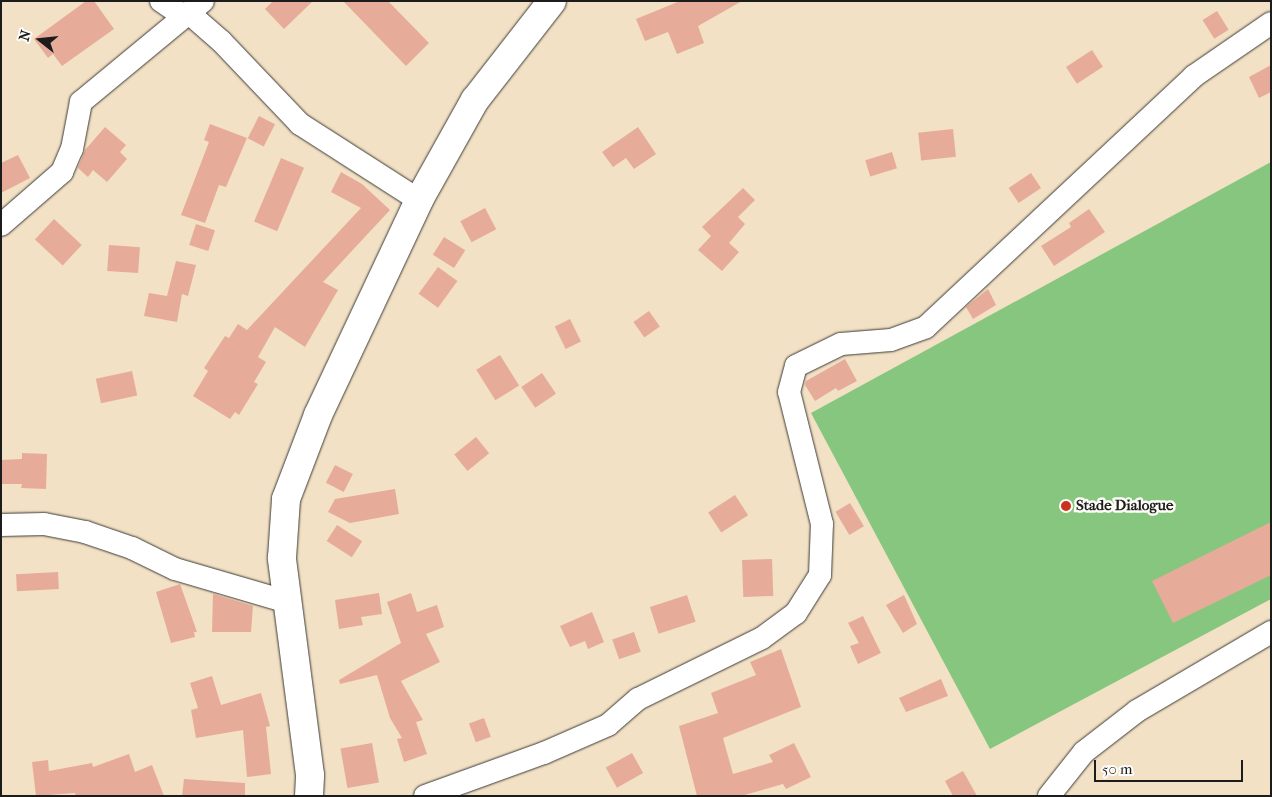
<!DOCTYPE html>
<html>
<head>
<meta charset="utf-8">
<style>
	body { margin:0 }
	#map { position:relative; width:1272px; height:797px; overflow:hidden; background:#f2e1c5; font-family:"IM FELL French Canon",serif }
	div>[style] { position:absolute }
	[style*='--x'] { left:calc(var(--x)*1px); top:calc(var(--y)*1px); width:calc(var(--w)*1px); rotate:calc(var(--a)*1deg) }
	.green>* { inset:0; background:#86c67e }
	.building>* { inset:0; background:#e7ac99; transform-origin:0 0 }
	.roads { filter:drop-shadow(0 0 1px #3c3a35) drop-shadow(0 0 1px #3c3a35) }
	.street>* { height:22px; margin:-11px; padding:0 11px; transform-origin:11px; border-radius:11px; background:#fff }
	.secondary>* { height:28px; margin:-14px; padding:0 14px; transform-origin:14px; border-radius:14px; background:#fff }
	.dots>* { width:14px; height:14px; translate:-50% -50%; box-sizing:border-box; border:2px solid #fdfcf7; border-radius:50% }
	span { translate:-50% -50%; white-space:nowrap; text-align:center; line-height:1.15; -webkit-text-stroke:5px #fdfcf7; paint-order:stroke }
	.poi-label { font-size:15px; color:#1c1c1c; font-weight:700 }
	.left { translate:0 -50%; text-align:left }
	.frame { position:absolute; inset:0; border:2px solid #1c1c1c; pointer-events:none }
	.north { position:absolute; left:15px; top:15px; width:50px; height:50px; -webkit-text-stroke:4px #fdfcf7; paint-order:stroke; rotate:286deg; font-size:14px; font-weight:700; line-height:20px; text-align:center; color:#1c1c1c }
	.north::after { content:''; display:block; margin:auto; width:18px; height:22px; background:#1c1c1c; clip-path:polygon(50% 0,100% 100%,50% 72%,0 100%) }
	.scale { position:absolute; left:1094px; top:760px; width:149px; height:22px; box-sizing:border-box; border:2px solid #1c1c1c; border-top:0; padding-left:6px; font-size:15px; line-height:18px; white-space:nowrap; color:#1c1c1c; -webkit-text-stroke:4px #fdfcf7; paint-order:stroke }
</style>
</head>
<body>
<div id="map">
	<div class="green">
		<div style="clip-path:polygon(1271px 162px,1271px 599px,990px 749px,811px 413px)"></div>
	</div>
	<div class="building">
		<div style="clip-path:polygon(86px 1px,94px 1px,114px 29px,62px 66px,53px 54px,48px 58px,34px 39px)"></div>
		<div style="clip-path:polygon(273px 1px,313px 1px,284px 29px,265px 9px)"></div>
		<div style="clip-path:polygon(343px 1px,388px 1px,429px 43px,406px 66px)"></div>
		<div style="clip-path:polygon(680px 1px,742px 1px,698px 26px,704px 43px,677px 54px,668px 32px,645px 41px,636px 19px)"></div>
		<div style="left:1217px;top:11px;width:22px;height:17px;rotate:58deg"></div>
		<div style="left:1092px;top:50px;width:20px;height:31px;rotate:57deg"></div>
		<div style="clip-path:polygon(1271px 65px,1271px 92px,1259px 98px,1249px 77px)"></div>
		<div style="left:259px;top:116px;width:18px;height:25px;rotate:27deg"></div>
		<div style="clip-path:polygon(210px 124px,247px 138px,226px 187px,219px 185px,205px 223px,181px 215px,209px 142px,204px 140px)"></div>
		<div style="clip-path:polygon(105px 127px,126px 145px,120px 152px,127px 159px,107px 182px,93px 170px,88px 177px,78px 168px,85px 150px)"></div>
		<div style="clip-path:polygon(638px 127px,656px 154px,634px 169px,626px 158px,613px 167px,602px 152px)"></div>
		<div style="left:953px;top:129px;width:28px;height:35px;rotate:84deg"></div>
		<div style="left:892px;top:152px;width:17px;height:28px;rotate:73deg"></div>
		<div style="clip-path:polygon(18px 155px,30px 178px,1px 193px,1px 163px)"></div>
		<div style="left:281px;top:158px;width:25px;height:69px;rotate:23deg"></div>
		<div style="clip-path:polygon(341px 172px,362px 184px,390px 210px,323px 282px,338px 290px,305px 347px,275px 327px,258px 357px,266px 362px,254px 382px,258px 384px,239px 415px,235px 412px,230px 419px,193px 396px,208px 371px,204px 368px,225px 336px,229px 338px,238px 324px,247px 330px,361px 208px,331px 192px)"></div>
		<div style="left:1031px;top:173px;width:18px;height:27px;rotate:56deg"></div>
		<div style="clip-path:polygon(743px 188px,755px 200px,738px 217px,745px 224px,729px 243px,739px 252px,722px 271px,698px 250px,711px 236px,702px 227px)"></div>
		<div style="left:485px;top:208px;width:24px;height:28px;rotate:62deg"></div>
		<div style="clip-path:polygon(1089px 209px,1105px 232px,1054px 266px,1041px 246px,1071px 227px,1069px 223px)"></div>
		<div style="left:54px;top:219px;width:38px;height:28px;rotate:43deg"></div>
		<div style="left:196px;top:224px;width:20px;height:22px;rotate:18deg"></div>
		<div style="left:444px;top:237px;width:25px;height:21px;rotate:32deg"></div>
		<div style="left:109px;top:245px;width:31px;height:26px;rotate:4deg"></div>
		<div style="clip-path:polygon(176px 261px,196px 265px,188px 296px,182px 294px,177px 322px,144px 316px,149px 293px,167px 296px)"></div>
		<div style="left:438px;top:267px;width:24px;height:33px;rotate:36deg"></div>
		<div style="clip-path:polygon(988px 289px,996px 305px,973px 319px,966px 307px)"></div>
		<div style="left:649px;top:311px;width:19px;height:19px;rotate:55deg"></div>
		<div style="left:570px;top:319px;width:25px;height:17px;rotate:64deg"></div>
		<div style="left:500px;top:355px;width:36px;height:28px;rotate:58deg"></div>
		<div style="clip-path:polygon(845px 359px,857px 381px,838px 391px,836px 388px,815px 401px,805px 385px,806px 381px)"></div>
		<div style="left:132px;top:371px;width:25px;height:37px;rotate:78deg"></div>
		<div style="left:542px;top:373px;width:25px;height:25px;rotate:56deg"></div>
		<div style="left:476px;top:437px;width:21px;height:28px;rotate:51deg"></div>
		<div style="clip-path:polygon(22px 453px,47px 454px,46px 489px,21px 488px,22px 484px,1px 484px,1px 460px,22px 459px)"></div>
		<div style="left:335px;top:465px;width:20px;height:20px;rotate:27deg"></div>
		<div style="clip-path:polygon(395px 489px,399px 514px,350px 523px,328px 512px,335px 499px)"></div>
		<div style="left:735px;top:495px;width:24px;height:32px;rotate:57deg"></div>
		<div style="left:850px;top:503px;width:27px;height:17px;rotate:59deg"></div>
		<div style="clip-path:polygon(1271px 522px,1271px 575px,1173px 623px,1152px 581px)"></div>
		<div style="left:337px;top:525px;width:30px;height:19px;rotate:33deg"></div>
		<div style="left:772px;top:559px;width:37px;height:30px;rotate:88deg"></div>
		<div style="left:58px;top:572px;width:17px;height:42px;rotate:87deg"></div>
		<div style="clip-path:polygon(180px 584px,197px 632px,194px 632px,195px 637px,171px 643px,156px 592px)"></div>
		<div style="clip-path:polygon(379px 593px,382px 614px,361px 617px,363px 625px,339px 629px,335px 600px)"></div>
		<div style="clip-path:polygon(411px 593px,417px 612px,437px 605px,444px 627px,426px 634px,440px 662px,401px 681px,423px 720px,416px 722px,427px 754px,404px 762px,397px 739px,402px 738px,390px 718px,377px 675px,340px 684px,339px 680px,401px 643px,387px 602px)"></div>
		<div style="clip-path:polygon(213px 594px,253px 606px,251px 632px,212px 632px)"></div>
		<div style="left:687px;top:595px;width:28px;height:39px;rotate:72deg"></div>
		<div style="clip-path:polygon(904px 595px,917px 624px,903px 633px,886px 605px)"></div>
		<div style="clip-path:polygon(592px 612px,604px 642px,588px 649px,585px 641px,570px 647px,560px 626px)"></div>
		<div style="clip-path:polygon(863px 616px,881px 653px,858px 664px,850px 646px,859px 643px,848px 623px)"></div>
		<div style="left:634px;top:632px;width:21px;height:23px;rotate:71deg"></div>
		<div style="clip-path:polygon(781px 649px,801px 707px,723px 738px,733px 774px,773px 762px,769px 755px,794px 743px,811px 777px,786px 789px,783px 784px,741px 796px,697px 796px,679px 726px,718px 713px,711px 693px,756px 675px,750px 662px)"></div>
		<div style="clip-path:polygon(212px 676px,221px 705px,261px 693px,270px 726px,266px 727px,271px 774px,247px 777px,243px 730px,196px 738px,191px 710px,198px 708px,190px 683px)"></div>
		<div style="clip-path:polygon(941px 679px,948px 696px,906px 712px,899px 698px)"></div>
		<div style="left:484px;top:718px;width:20px;height:16px;rotate:70deg"></div>
		<div style="left:372px;top:743px;width:40px;height:32px;rotate:80deg"></div>
		<div style="left:632px;top:753px;width:23px;height:30px;rotate:61deg"></div>
		<div style="clip-path:polygon(129px 754px,135px 772px,152px 765px,164px 796px,76px 796px,75px 793px,36px 796px,32px 762px,48px 760px,49px 771px,92px 763px,93px 767px)"></div>
		<div style="clip-path:polygon(963px 771px,977px 796px,953px 796px,945px 781px)"></div>
		<div style="clip-path:polygon(184px 779px,245px 783px,245px 796px,182px 796px)"></div>
	</div>
	<div class="roads">
		<div class="street">
			<div style="--x:161;--y:1;--w:22;--a:34"></div>
			<div style="--x:179;--y:13;--w:11;--a:5"></div>
			<div style="--x:190;--y:14;--w:41;--a:41.1"></div>
			<div style="--x:221;--y:41;--w:115;--a:46.4"></div>
			<div style="--x:300;--y:124;--w:141;--a:32.6"></div>
			<div style="--x:1;--y:225;--w:81;--a:-41"></div>
			<div style="--x:62;--y:172;--w:25;--a:-67"></div>
			<div style="--x:72;--y:149;--w:48;--a:-79.2"></div>
			<div style="--x:81;--y:102;--w:158;--a:-39.6"></div>
			<div style="--x:1;--y:525;--w:43;--a:-1.3"></div>
			<div style="--x:44;--y:524;--w:42;--a:11"></div>
			<div style="--x:85;--y:532;--w:50;--a:18.8"></div>
			<div style="--x:132;--y:548;--w:48;--a:26"></div>
			<div style="--x:175;--y:569;--w:118;--a:16.3"></div>
			<div style="--x:425;--y:796;--w:127;--a:-19.9"></div>
			<div style="--x:544;--y:753;--w:70;--a:-23.6"></div>
			<div style="--x:608;--y:725;--w:40;--a:-41"></div>
			<div style="--x:638;--y:699;--w:138;--a:-26.2"></div>
			<div style="--x:762;--y:638;--w:42;--a:-36.3"></div>
			<div style="--x:796;--y:613;--w:45;--a:-57.7"></div>
			<div style="--x:820;--y:575;--w:51;--a:-87.8"></div>
			<div style="--x:822;--y:524;--w:136;--a:-104"></div>
			<div style="--x:789;--y:392;--w:27;--a:-75"></div>
			<div style="--x:796;--y:366;--w:50;--a:-26.1"></div>
			<div style="--x:841;--y:344;--w:50;--a:-4.6"></div>
			<div style="--x:891;--y:340;--w:37;--a:-20"></div>
			<div style="--x:926;--y:327;--w:367;--a:-43.1"></div>
			<div style="--x:1194;--y:76;--w:93;--a:-34.5"></div>
			<div style="--x:1049;--y:796;--w:56;--a:-51.5"></div>
			<div style="--x:1084;--y:752;--w:67;--a:-37.7"></div>
			<div style="--x:1137;--y:711;--w:156;--a:-30.5"></div>
		</div>
		<div class="secondary">
			<div style="--x:309;--y:796;--w:21;--a:-87"></div>
			<div style="--x:310;--y:775;--w:219;--a:-97.4"></div>
			<div style="--x:282;--y:558;--w:59;--a:-86.1"></div>
			<div style="--x:286;--y:499;--w:90;--a:-69.1"></div>
			<div style="--x:318;--y:415;--w:238;--a:-64.8"></div>
			<div style="--x:419;--y:200;--w:115;--a:-60.8"></div>
			<div style="--x:475;--y:100;--w:125;--a:-52.1"></div>
		</div>
	</div>
	<div class="dots">
		<div style="left:1066px;top:506px;background:#c8321e"></div>
	</div>
	<div class="poi-label">
		<span class="left" style="left:1076px;top:506px">Stade Dialogue</span>
	</div>
	<div class="frame"></div>
	<div class="north">N</div>
	<div class="scale">50 m</div>
</div>
</body>
</html>
